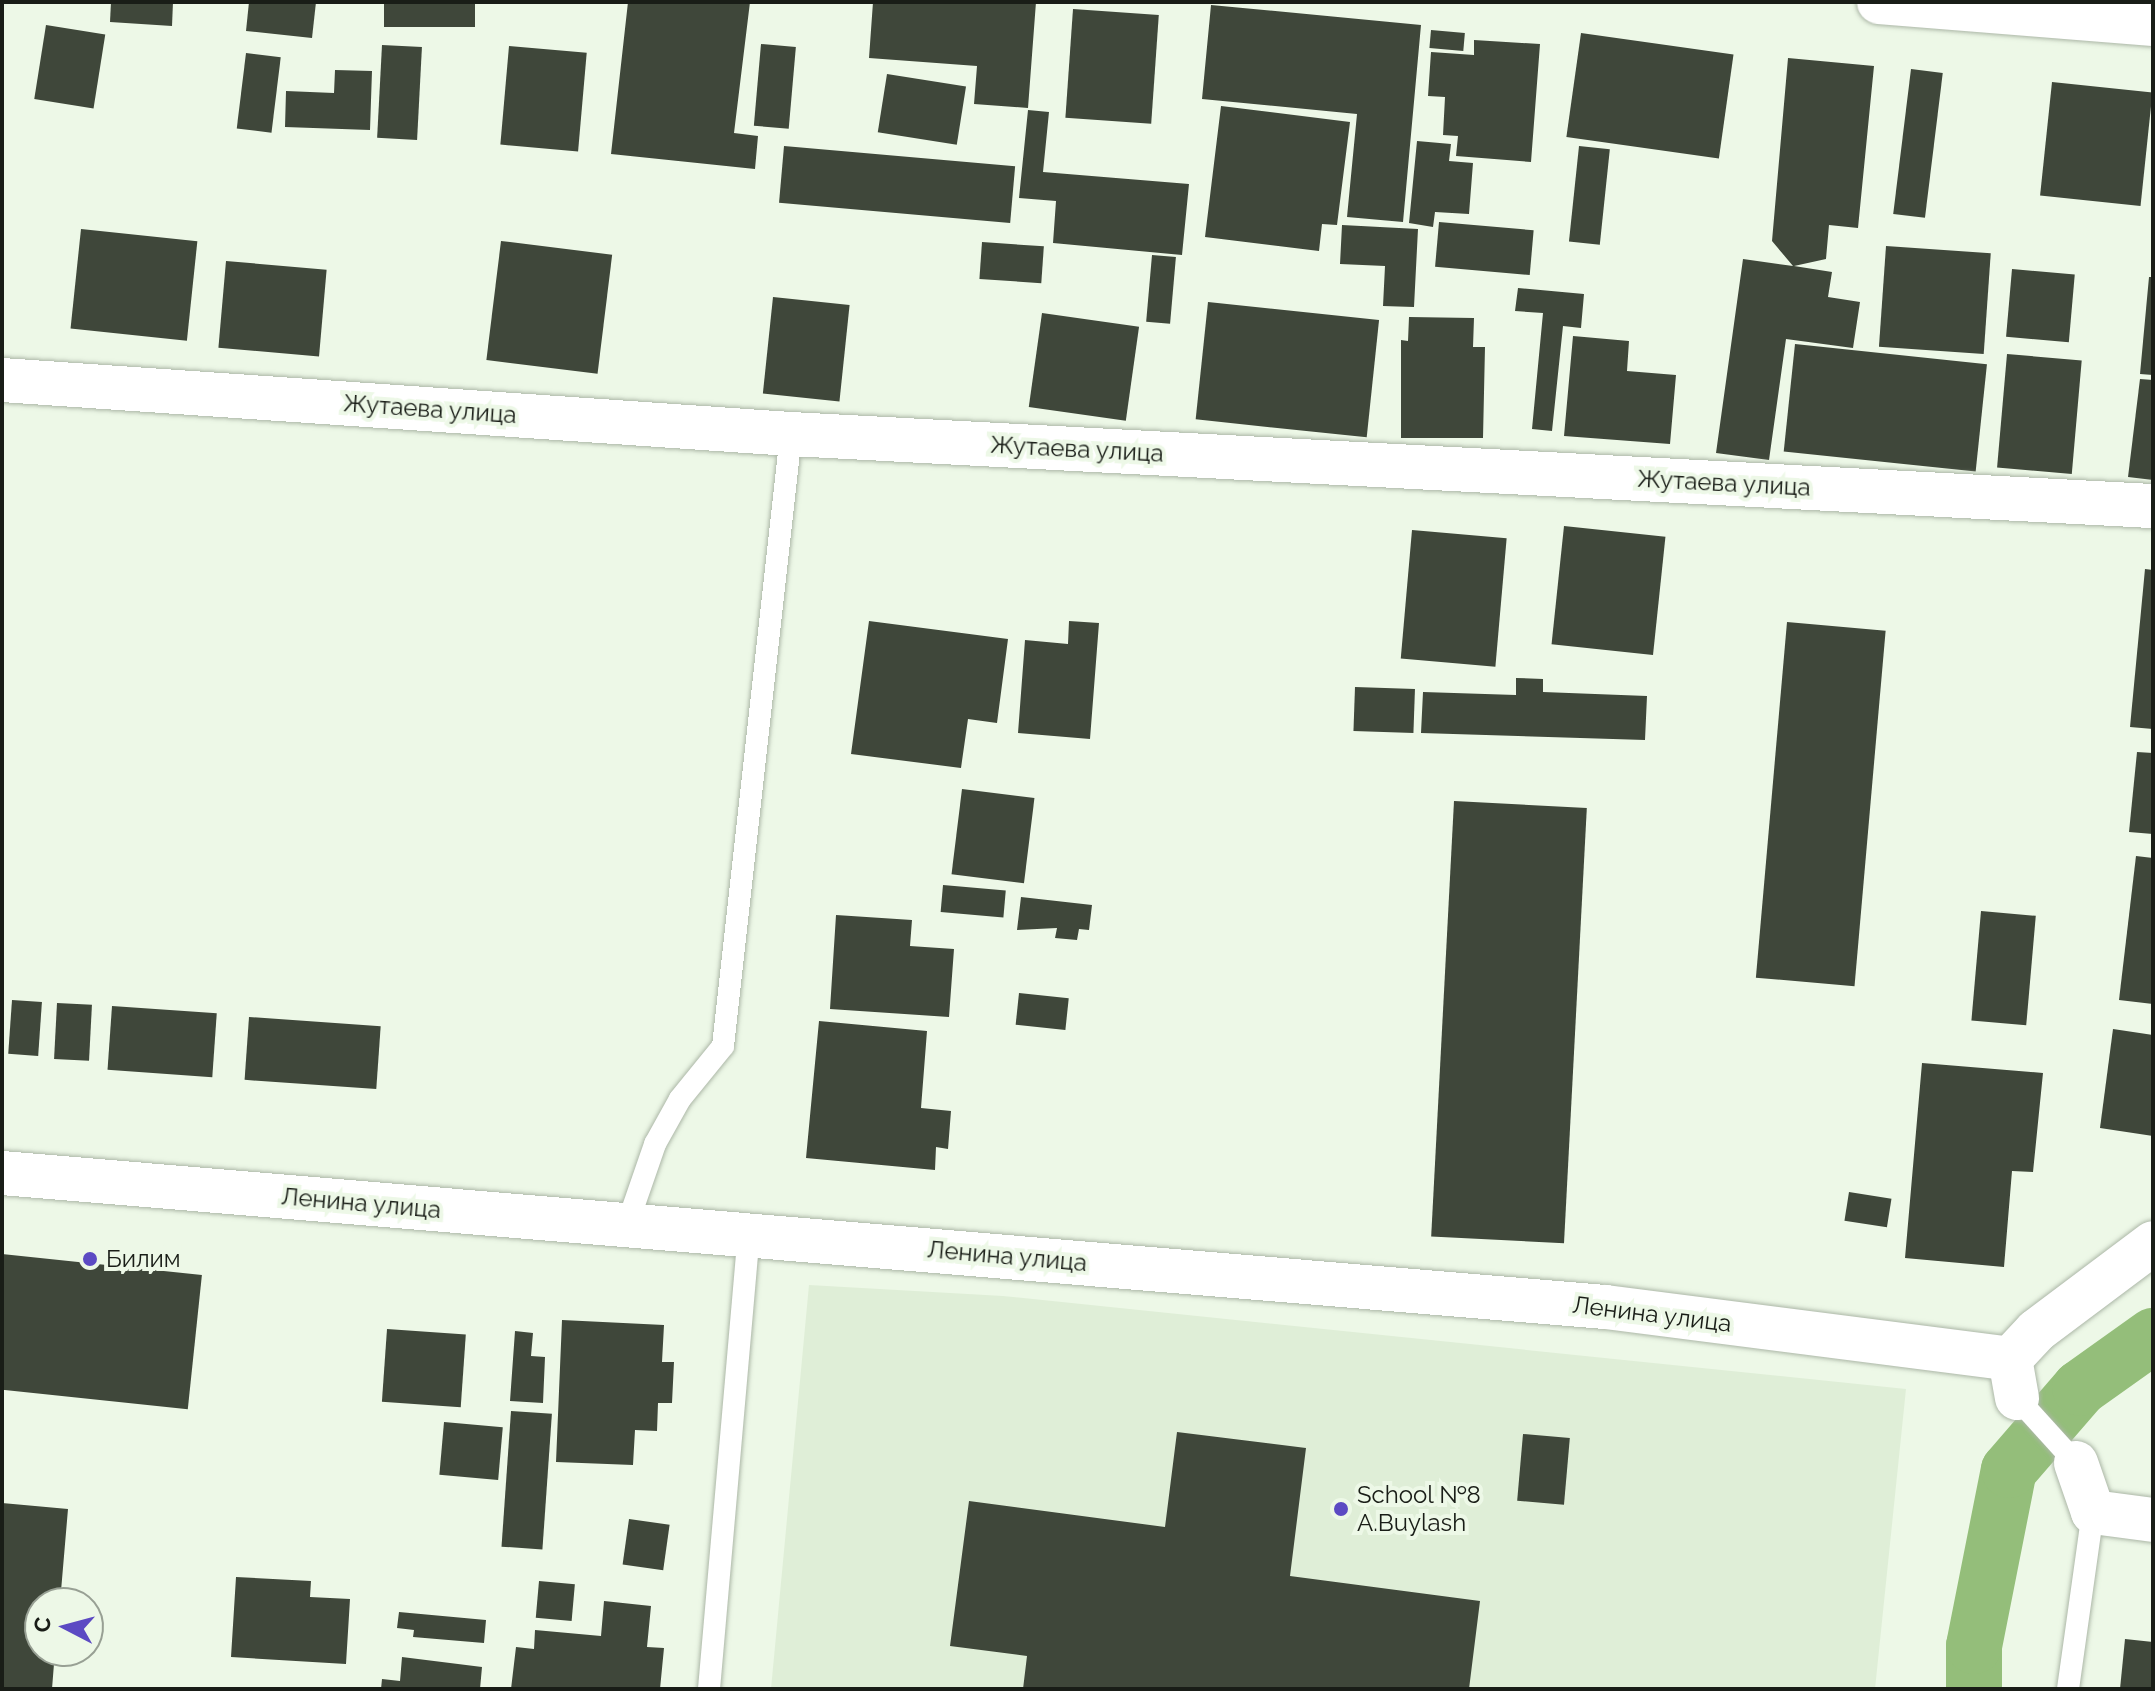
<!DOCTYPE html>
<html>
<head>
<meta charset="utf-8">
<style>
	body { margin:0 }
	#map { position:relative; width:2155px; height:1691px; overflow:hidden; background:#edf8e7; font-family:Raleway,sans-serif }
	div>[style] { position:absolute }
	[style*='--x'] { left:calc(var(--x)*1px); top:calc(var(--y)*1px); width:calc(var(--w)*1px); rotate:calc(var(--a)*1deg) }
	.built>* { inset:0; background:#dfeed7 }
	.canal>* { height:56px; margin:-28px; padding:0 28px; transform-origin:28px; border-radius:28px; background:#94be7a }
	.building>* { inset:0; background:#3f473a; transform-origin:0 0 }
	.roads { filter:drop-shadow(0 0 2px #acb7a7) drop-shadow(0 0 2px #acb7a7) }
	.lane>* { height:22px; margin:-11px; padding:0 11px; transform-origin:11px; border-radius:11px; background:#fff }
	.street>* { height:44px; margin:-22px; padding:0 22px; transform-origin:22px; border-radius:22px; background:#fff }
	.dots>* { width:22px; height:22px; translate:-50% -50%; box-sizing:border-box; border:4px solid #edf8e7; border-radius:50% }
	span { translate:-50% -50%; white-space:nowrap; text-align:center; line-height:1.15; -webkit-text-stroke:8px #edf8e7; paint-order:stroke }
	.street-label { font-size:24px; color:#191d17 }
	.poi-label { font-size:24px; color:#191d17 }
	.left { translate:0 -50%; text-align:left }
	.frame { position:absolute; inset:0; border:4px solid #191d17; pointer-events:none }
	.north { position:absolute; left:24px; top:1587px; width:80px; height:80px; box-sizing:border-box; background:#edf8e7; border:2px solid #98a094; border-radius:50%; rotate:276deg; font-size:22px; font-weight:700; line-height:32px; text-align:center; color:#191d17 }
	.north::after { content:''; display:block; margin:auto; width:28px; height:36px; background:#5c4ac3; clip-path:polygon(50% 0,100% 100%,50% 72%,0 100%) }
</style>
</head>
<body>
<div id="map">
	<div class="built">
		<div style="clip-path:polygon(809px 1285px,1003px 1296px,1906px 1389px,1875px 1689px,771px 1689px)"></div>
	</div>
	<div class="canal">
		<div style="--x:1974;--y:1689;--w:43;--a:-90"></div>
		<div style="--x:1974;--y:1646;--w:179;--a:-78.8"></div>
		<div style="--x:2009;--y:1470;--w:108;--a:-49.1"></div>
		<div style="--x:2080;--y:1388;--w:90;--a:-35.5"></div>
	</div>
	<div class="building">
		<div style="clip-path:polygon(111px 2px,173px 2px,172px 26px,110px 22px)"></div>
		<div style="clip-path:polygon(249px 2px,316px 2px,312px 38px,246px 31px)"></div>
		<div style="left:384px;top:2px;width:91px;height:25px"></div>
		<div style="clip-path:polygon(628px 2px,750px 2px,734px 133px,758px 136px,755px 169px,611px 154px)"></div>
		<div style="clip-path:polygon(873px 2px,1036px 2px,1028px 108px,974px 104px,977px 66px,869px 58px)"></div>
		<div style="clip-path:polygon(1211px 5px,1421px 25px,1403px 222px,1347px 217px,1357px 114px,1202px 99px)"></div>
		<div style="left:1073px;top:9px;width:86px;height:109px;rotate:4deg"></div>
		<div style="left:46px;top:25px;width:60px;height:75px;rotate:9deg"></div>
		<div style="left:1431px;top:30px;width:34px;height:18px;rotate:5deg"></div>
		<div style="left:1581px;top:33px;width:154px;height:105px;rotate:8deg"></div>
		<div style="clip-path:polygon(1474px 40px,1540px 44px,1531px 162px,1456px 156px,1458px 136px,1443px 135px,1445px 97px,1428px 96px,1431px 52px,1474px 55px)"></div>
		<div style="left:761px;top:44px;width:35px;height:82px;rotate:5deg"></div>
		<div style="left:382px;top:45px;width:40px;height:93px;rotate:3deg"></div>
		<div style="left:509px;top:46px;width:78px;height:99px;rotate:5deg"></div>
		<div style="left:246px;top:53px;width:35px;height:76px;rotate:7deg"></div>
		<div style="clip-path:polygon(1788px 58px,1874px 66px,1858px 228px,1829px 225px,1826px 259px,1794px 266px,1832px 272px,1828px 297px,1860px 302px,1853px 348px,1786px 339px,1769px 460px,1716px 453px,1743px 259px,1793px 266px,1772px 241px)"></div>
		<div style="left:1911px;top:69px;width:32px;height:146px;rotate:7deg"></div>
		<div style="clip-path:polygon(335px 70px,372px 71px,370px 130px,285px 127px,286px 91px,334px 93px)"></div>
		<div style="left:887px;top:74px;width:80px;height:59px;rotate:9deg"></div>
		<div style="left:2052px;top:82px;width:101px;height:114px;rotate:6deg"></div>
		<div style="clip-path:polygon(1221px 106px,1350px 122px,1337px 225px,1322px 224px,1319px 251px,1205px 237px)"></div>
		<div style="clip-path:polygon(1028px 110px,1049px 112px,1043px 172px,1189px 184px,1182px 255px,1053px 243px,1056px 201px,1019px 198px)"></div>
		<div style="clip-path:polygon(1417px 141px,1451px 144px,1449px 161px,1473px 163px,1469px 214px,1435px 212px,1433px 227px,1409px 223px)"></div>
		<div style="left:784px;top:146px;width:232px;height:57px;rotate:5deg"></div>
		<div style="left:1579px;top:146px;width:31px;height:96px;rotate:6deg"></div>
		<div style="left:1439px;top:222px;width:95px;height:45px;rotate:5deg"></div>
		<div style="clip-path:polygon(1342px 225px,1418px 229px,1414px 307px,1383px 306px,1385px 266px,1340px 264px)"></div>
		<div style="left:81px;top:229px;width:117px;height:100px;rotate:6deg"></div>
		<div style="left:501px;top:241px;width:112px;height:120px;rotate:7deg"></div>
		<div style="left:982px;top:242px;width:62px;height:37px;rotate:4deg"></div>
		<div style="left:1886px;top:246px;width:105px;height:101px;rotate:4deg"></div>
		<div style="left:1152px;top:255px;width:24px;height:67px;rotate:5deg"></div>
		<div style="left:226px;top:261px;width:101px;height:87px;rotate:5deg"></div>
		<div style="left:2012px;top:269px;width:63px;height:68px;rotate:5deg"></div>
		<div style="clip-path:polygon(2149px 277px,2153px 277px,2153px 375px,2140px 374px)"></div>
		<div style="clip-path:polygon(1518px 288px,1584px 294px,1581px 328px,1563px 326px,1552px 431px,1532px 429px,1543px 313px,1515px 311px)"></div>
		<div style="left:773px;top:297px;width:77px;height:97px;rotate:6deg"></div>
		<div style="left:1208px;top:302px;width:172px;height:118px;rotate:6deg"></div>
		<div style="left:1042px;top:313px;width:98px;height:95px;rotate:8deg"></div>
		<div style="clip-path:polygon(1409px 317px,1474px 318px,1473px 347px,1485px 347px,1483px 438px,1401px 438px,1401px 340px,1408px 341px)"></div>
		<div style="clip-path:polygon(1573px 336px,1629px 341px,1627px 371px,1676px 375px,1670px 444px,1564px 436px)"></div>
		<div style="left:1795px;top:344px;width:193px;height:108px;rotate:6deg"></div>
		<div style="left:2007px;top:354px;width:75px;height:114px;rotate:5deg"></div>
		<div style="clip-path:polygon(2140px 379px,2153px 380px,2153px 480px,2128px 477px)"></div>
		<div style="left:1564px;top:526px;width:102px;height:119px;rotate:6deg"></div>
		<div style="left:1412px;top:530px;width:95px;height:129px;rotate:5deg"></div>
		<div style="clip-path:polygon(2145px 569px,2153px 570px,2153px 729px,2130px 727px)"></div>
		<div style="clip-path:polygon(869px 621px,1008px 639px,997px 723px,968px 719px,961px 768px,851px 754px)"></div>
		<div style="clip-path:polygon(1069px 621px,1099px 623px,1090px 739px,1018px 733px,1025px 640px,1068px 644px)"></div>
		<div style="left:1787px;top:622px;width:99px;height:357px;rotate:5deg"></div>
		<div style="clip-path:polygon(1516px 678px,1543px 679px,1543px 692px,1647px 696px,1645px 740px,1421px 733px,1423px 692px,1516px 695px)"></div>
		<div style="left:1355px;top:687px;width:60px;height:44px;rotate:2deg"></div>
		<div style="clip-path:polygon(2137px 752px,2153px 753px,2153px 834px,2129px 832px)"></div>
		<div style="left:962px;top:789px;width:73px;height:86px;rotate:7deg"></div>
		<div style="left:1454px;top:801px;width:133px;height:436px;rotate:3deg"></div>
		<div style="clip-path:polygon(2136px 856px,2153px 858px,2153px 1004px,2119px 1000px)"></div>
		<div style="left:943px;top:885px;width:63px;height:27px;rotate:5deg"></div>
		<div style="clip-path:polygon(1021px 897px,1092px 905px,1089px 930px,1079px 929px,1077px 940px,1055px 938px,1057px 928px,1017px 930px)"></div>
		<div style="left:1981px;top:911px;width:55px;height:110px;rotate:5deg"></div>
		<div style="clip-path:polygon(836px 915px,912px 920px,910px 946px,954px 949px,949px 1017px,830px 1009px)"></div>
		<div style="left:1019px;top:993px;width:50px;height:32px;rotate:6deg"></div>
		<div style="left:12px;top:1000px;width:30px;height:54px;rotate:4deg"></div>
		<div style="left:57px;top:1003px;width:35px;height:56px;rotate:3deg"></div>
		<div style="left:112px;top:1006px;width:105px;height:64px;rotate:4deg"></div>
		<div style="left:249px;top:1017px;width:132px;height:63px;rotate:4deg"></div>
		<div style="clip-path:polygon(819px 1021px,927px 1031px,921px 1108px,951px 1111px,948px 1149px,936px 1147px,935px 1170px,806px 1158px)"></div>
		<div style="clip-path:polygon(2113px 1029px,2153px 1035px,2153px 1136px,2100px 1128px)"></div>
		<div style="clip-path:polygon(1922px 1063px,2043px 1073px,2033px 1172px,2012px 1171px,2004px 1267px,1905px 1258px)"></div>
		<div style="left:1849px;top:1192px;width:43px;height:29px;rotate:9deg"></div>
		<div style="left:2px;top:1254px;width:201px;height:135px;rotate:6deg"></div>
		<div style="clip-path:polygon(562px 1320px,664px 1325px,662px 1362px,674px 1362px,672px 1403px,658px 1403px,657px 1431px,635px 1430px,633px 1465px,556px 1462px)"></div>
		<div style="left:387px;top:1329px;width:79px;height:73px;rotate:4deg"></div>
		<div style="clip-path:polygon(515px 1331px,533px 1333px,531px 1356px,545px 1357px,543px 1403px,510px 1401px)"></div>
		<div style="left:511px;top:1411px;width:41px;height:136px;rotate:4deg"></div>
		<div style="left:444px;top:1422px;width:59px;height:53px;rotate:5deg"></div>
		<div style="clip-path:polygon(1177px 1432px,1306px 1448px,1290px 1576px,1480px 1601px,1469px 1689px,1023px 1689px,1027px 1656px,950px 1646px,969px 1501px,1165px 1527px)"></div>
		<div style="left:1523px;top:1434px;width:47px;height:67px;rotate:5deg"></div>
		<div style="clip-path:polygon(2px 1503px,68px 1509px,60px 1603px,40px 1603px,40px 1651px,55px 1651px,52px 1689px,2px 1689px)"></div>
		<div style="left:629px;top:1519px;width:41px;height:46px;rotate:8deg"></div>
		<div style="clip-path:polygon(236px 1577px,311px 1581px,310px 1597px,350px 1599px,346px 1664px,231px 1657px)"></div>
		<div style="left:539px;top:1581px;width:36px;height:37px;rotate:5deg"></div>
		<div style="clip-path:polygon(604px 1601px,651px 1606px,647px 1647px,664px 1648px,660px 1689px,511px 1689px,516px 1647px,534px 1649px,535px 1630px,601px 1636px)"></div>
		<div style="clip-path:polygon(399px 1612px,486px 1620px,484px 1643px,413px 1637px,414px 1630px,397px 1628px)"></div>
		<div style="clip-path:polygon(2125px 1639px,2153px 1642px,2153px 1689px,2120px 1689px)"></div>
		<div style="clip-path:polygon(402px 1657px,482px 1667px,480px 1689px,381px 1689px,382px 1679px,400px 1681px)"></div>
	</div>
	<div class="roads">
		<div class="lane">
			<div style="--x:627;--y:1225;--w:86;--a:-70.9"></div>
			<div style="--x:655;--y:1144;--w:51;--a:-60.9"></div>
			<div style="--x:680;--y:1099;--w:68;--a:-50.9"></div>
			<div style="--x:723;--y:1046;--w:616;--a:-83.66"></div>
			<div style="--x:2017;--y:1398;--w:88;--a:47.8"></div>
			<div style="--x:709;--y:1689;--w:458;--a:-85"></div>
			<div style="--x:2068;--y:1689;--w:179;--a:-82"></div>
		</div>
		<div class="street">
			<div style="--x:1879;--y:2;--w:275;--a:4.6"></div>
			<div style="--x:2;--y:380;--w:791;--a:3.92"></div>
			<div style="--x:791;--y:434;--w:1364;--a:3.03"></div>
			<div style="--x:2;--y:1173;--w:1610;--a:4.78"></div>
			<div style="--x:1606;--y:1307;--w:407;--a:7.3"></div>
			<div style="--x:2017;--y:1398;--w:40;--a:-100"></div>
			<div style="--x:2010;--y:1359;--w:38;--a:-47"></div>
			<div style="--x:2036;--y:1331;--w:146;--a:-36.9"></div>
			<div style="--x:2076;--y:1463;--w:52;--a:70.9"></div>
			<div style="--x:2093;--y:1512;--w:61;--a:7.6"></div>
		</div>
	</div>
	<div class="dots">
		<div style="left:90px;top:1259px;background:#5c4ac3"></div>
		<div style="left:1341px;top:1509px;background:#5c4ac3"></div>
	</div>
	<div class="street-label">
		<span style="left:430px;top:409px;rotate:4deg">Жутаева улица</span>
		<span style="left:1077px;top:449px;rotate:3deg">Жутаева улица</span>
		<span style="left:1724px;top:483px;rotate:3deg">Жутаева улица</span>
		<span style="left:361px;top:1203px;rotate:5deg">Ленина улица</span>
		<span style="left:1007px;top:1256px;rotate:5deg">Ленина улица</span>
		<span style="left:1652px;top:1314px;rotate:7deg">Ленина улица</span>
	</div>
	<div class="poi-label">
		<span class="left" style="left:106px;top:1259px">Билим</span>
		<span class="left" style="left:1357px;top:1509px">School №8<br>A.Buylash</span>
	</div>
	<div class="frame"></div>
	<div class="north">С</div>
</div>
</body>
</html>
